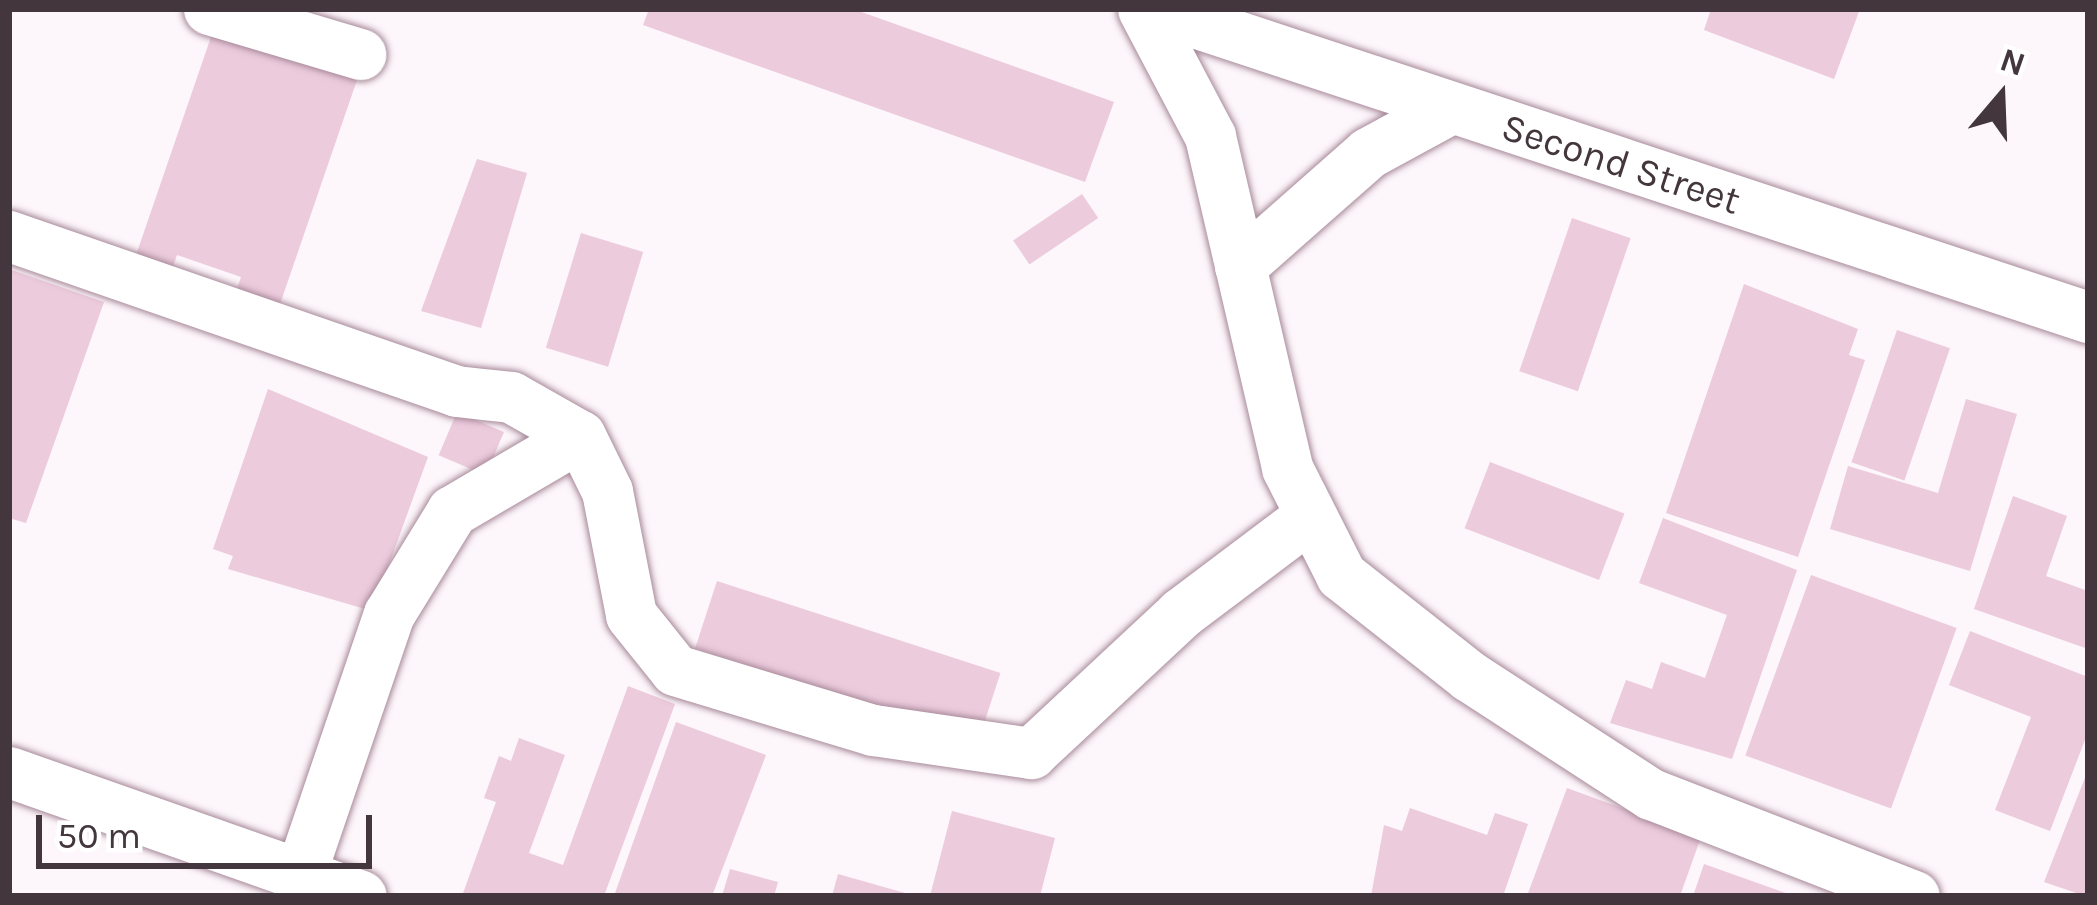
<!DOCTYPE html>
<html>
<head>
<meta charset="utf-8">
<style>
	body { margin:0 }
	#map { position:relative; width:2097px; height:905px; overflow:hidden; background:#fdf6fa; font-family:Karla,sans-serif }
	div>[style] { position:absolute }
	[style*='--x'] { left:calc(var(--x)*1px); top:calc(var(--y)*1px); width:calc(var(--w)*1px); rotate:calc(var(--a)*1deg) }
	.building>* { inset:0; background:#eccbdd; transform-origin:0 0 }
	.roads { filter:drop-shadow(0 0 3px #a88a9a) drop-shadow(0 0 3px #a88a9a) }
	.minor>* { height:51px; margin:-25.5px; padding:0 25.5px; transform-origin:25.5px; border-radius:25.5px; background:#fff }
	span { translate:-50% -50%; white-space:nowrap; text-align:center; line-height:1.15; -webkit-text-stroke:10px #fff; paint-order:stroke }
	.street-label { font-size:39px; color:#43363d }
	.frame { position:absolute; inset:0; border:12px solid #43363d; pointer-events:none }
	.north { position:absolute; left:1941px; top:36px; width:120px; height:120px; -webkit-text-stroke:9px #fff; paint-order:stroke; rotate:19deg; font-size:33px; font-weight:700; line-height:48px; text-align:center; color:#43363d }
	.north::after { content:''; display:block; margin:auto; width:42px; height:54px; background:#43363d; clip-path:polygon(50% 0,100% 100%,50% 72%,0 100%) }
	.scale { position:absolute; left:36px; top:815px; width:336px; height:54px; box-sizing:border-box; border:6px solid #43363d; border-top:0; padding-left:15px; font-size:36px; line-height:42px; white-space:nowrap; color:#43363d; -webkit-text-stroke:9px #fff; paint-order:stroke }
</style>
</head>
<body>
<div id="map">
	<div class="building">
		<div style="clip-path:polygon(649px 9px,853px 9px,1114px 102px,1085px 182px,643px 25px)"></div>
		<div style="clip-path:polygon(1711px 9px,1860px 9px,1834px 79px,1704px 30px)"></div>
		<div style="clip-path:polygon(213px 31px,357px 80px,278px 310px,235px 295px,241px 277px,177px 255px,171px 273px,134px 261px)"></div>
		<div style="clip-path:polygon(477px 159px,527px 173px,481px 328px,421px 311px)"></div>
		<div style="left:1082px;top:194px;width:29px;height:83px;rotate:56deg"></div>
		<div style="left:1572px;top:218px;width:62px;height:162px;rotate:19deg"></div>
		<div style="left:581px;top:233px;width:65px;height:120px;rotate:17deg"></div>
		<div style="clip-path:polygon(9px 269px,104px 302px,26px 523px,9px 518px)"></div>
		<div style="clip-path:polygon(1744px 284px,1858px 329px,1849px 355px,1865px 360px,1798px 557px,1666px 513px)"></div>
		<div style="left:1897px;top:330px;width:56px;height:140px;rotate:19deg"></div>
		<div style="clip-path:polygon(268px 389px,428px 457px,372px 611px,228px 569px,233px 556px,213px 549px)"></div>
		<div style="clip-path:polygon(1966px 399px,2017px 414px,1970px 571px,1830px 529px,1848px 466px,1938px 493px)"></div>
		<div style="left:457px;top:412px;width:51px;height:47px;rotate:23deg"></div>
		<div style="left:1490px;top:462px;width:144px;height:71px;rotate:21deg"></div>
		<div style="clip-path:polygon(2013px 496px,2067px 516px,2046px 576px,2088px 591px,2088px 649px,1974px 609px)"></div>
		<div style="clip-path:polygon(1663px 518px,1797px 570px,1732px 759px,1610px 723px,1626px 680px,1652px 689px,1661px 662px,1705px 678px,1727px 615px,1639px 583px)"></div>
		<div style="left:1811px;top:575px;width:155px;height:192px;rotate:20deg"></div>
		<div style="left:717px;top:581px;width:298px;height:71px;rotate:18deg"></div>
		<div style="clip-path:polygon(1970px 631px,2088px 677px,2088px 732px,2050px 831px,1995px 810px,2031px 717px,1949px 685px)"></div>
		<div style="clip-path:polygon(628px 686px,675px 704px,604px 896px,462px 896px,496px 802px,484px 798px,499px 756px,511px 761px,519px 738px,565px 755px,529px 853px,563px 865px)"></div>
		<div style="clip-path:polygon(676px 722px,766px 755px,712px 896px,614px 896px)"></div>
		<div style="clip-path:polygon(2088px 770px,2088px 896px,2085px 896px,2044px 882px)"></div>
		<div style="clip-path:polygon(1567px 788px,1701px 837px,1680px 896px,1527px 896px)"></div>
		<div style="clip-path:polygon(1410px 808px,1487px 835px,1495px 813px,1528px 824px,1503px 896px,1371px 896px,1384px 825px,1402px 831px)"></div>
		<div style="clip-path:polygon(952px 811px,1055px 838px,1040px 896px,930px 896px)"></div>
		<div style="clip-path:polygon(1704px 864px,1791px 895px,1791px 896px,1693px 896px)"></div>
		<div style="clip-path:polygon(730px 869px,778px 882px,774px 896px,722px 896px)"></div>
		<div style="clip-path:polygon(838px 874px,912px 895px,912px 896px,832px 896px)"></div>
	</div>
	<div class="roads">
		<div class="minor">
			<div style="--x:209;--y:9;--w:158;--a:16.6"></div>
			<div style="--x:1143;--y:9;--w:144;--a:62.2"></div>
			<div style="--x:1210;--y:136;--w:341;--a:76.9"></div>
			<div style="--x:1287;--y:468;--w:120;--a:63.2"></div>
			<div style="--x:1341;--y:575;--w:163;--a:38.3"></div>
			<div style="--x:1469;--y:676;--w:217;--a:33"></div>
			<div style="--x:1651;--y:794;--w:282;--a:21.2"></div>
			<div style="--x:1155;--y:9;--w:983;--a:18.27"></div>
			<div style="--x:9;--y:236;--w:473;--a:19.1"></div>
			<div style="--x:456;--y:391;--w:55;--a:6.2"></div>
			<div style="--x:511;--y:397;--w:79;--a:29.5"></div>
			<div style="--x:580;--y:436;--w:61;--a:63.9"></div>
			<div style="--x:607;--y:491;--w:126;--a:79"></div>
			<div style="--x:631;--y:615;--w:70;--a:51.3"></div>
			<div style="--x:675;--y:670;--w:207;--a:16.9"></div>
			<div style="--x:873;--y:730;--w:160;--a:8.3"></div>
			<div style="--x:1031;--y:753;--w:205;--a:-43"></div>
			<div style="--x:1181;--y:613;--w:158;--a:-37"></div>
			<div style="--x:1240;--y:266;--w:171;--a:-41.4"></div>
			<div style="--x:1368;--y:153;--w:94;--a:-28.5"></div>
			<div style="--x:9;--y:772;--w:373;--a:19.4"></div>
			<div style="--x:300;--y:875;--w:276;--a:-71.2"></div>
			<div style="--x:389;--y:614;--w:121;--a:-58.5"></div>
			<div style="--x:452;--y:511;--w:148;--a:-30.4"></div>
		</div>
	</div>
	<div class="street-label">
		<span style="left:1621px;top:164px;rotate:18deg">Second Street</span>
	</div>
	<div class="frame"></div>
	<div class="north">N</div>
	<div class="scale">50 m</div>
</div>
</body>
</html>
